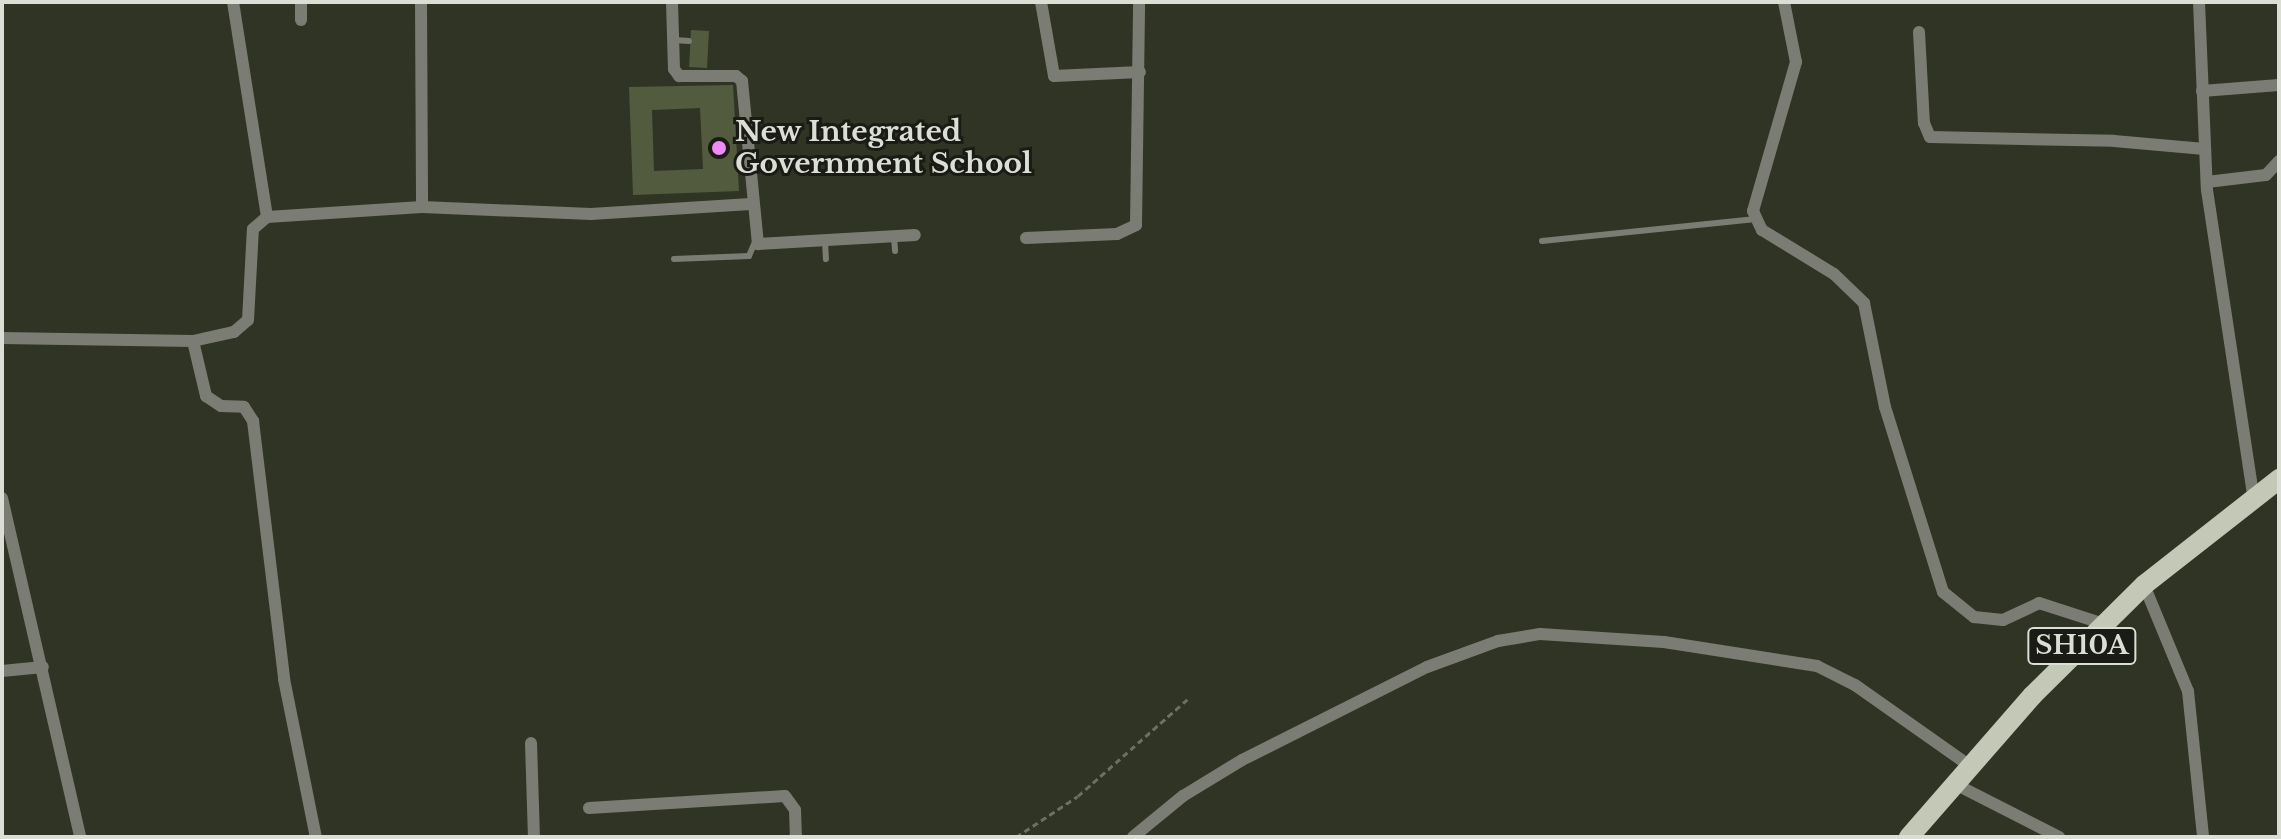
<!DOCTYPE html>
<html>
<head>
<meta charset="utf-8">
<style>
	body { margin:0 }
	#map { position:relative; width:2281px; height:839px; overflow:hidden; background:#303424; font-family:"Libre Baskerville",serif }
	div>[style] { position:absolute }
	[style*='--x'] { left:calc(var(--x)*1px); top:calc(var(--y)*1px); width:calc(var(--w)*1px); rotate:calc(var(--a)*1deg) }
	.building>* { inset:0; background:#535b3e; transform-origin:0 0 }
	.path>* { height:3px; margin-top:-1.5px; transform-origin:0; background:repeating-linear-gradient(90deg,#6c7062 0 6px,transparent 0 10px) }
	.lane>* { height:6px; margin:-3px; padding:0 3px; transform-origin:3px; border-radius:3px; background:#7b7d75 }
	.street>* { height:12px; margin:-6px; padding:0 6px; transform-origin:6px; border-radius:6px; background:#7b7d75 }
	.primary>* { height:20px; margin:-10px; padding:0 10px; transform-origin:10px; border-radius:10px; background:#c3c8b7 }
	.dots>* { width:22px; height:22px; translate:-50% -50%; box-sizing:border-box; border:4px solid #191b14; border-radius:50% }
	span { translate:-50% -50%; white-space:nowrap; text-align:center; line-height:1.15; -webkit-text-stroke:6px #191b14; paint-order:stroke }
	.shield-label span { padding:2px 6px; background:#191b14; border:2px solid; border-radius:6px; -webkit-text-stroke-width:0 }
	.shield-label { font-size:26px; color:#dbded4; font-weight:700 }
	.poi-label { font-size:28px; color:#dbded4; font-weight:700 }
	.left { translate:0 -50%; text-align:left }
	.frame { position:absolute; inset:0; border:4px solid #dbded4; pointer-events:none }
</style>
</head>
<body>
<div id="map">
	<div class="building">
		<div style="left:691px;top:30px;width:18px;height:37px;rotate:3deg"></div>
		<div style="clip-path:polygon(evenodd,733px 85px,739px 191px,633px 195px,629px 87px,733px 85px,700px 108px,703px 169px,654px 171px,652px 110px,700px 108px)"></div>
	</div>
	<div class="path">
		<div style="--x:1016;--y:837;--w:74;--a:-33.5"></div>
		<div style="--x:1078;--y:796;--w:149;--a:-41.5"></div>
	</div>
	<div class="lane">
		<div style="--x:674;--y:40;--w:15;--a:4"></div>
		<div style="--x:894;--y:236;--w:15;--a:86"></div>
		<div style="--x:825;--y:241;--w:18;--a:87"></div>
		<div style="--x:1542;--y:241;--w:215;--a:-5.9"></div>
		<div style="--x:674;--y:259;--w:75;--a:-2.3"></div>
		<div style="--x:749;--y:256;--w:15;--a:-67"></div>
	</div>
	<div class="street">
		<div style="--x:233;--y:2;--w:218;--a:81"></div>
		<div style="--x:301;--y:2;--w:18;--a:90"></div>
		<div style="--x:421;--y:2;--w:205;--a:89.7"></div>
		<div style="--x:672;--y:2;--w:67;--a:88.3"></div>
		<div style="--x:674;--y:69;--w:9;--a:54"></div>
		<div style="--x:679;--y:76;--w:57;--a:0"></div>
		<div style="--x:736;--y:76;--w:8;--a:40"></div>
		<div style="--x:742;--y:81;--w:164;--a:84.4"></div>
		<div style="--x:758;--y:244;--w:157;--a:-3.3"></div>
		<div style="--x:1041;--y:2;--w:75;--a:80"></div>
		<div style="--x:1054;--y:76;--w:86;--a:-2.7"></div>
		<div style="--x:1784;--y:2;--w:61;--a:78.7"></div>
		<div style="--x:1796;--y:62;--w:155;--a:106.1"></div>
		<div style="--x:1753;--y:211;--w:21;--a:65"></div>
		<div style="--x:1762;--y:230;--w:84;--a:31.4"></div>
		<div style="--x:1834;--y:274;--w:42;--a:44"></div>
		<div style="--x:1864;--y:303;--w:106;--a:78.6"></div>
		<div style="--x:1885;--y:407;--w:194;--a:72.6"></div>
		<div style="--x:1943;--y:592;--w:40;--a:39"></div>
		<div style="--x:1974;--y:617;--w:29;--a:6"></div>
		<div style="--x:2003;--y:620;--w:40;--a:-25"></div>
		<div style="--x:2039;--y:603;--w:68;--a:17.9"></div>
		<div style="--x:2199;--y:2;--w:188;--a:87.6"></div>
		<div style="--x:2207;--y:190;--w:313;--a:81.4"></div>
		<div style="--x:1919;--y:32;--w:91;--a:86.9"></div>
		<div style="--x:1924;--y:123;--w:15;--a:67"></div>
		<div style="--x:1930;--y:137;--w:184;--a:1.2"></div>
		<div style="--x:2114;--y:141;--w:91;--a:5"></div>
		<div style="--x:2202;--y:91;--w:77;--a:-4.5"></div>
		<div style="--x:2207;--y:182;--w:59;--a:-6.8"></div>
		<div style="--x:2266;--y:175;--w:19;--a:-47"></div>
		<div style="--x:1026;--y:238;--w:91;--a:-2.5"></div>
		<div style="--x:1117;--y:234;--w:21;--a:-25"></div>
		<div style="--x:1136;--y:225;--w:223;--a:-89.2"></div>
		<div style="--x:2;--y:338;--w:191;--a:0.9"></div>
		<div style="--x:193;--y:341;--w:42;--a:-12.4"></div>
		<div style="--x:234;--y:332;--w:18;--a:-41"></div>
		<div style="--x:248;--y:320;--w:91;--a:-86.9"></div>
		<div style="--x:253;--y:229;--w:18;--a:-41"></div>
		<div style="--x:267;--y:217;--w:155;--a:-3.7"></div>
		<div style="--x:422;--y:207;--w:169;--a:2.4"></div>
		<div style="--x:591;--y:214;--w:160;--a:-3.6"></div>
		<div style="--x:193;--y:341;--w:57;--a:76.7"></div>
		<div style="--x:206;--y:396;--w:18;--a:34"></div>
		<div style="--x:221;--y:406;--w:23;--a:2"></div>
		<div style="--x:244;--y:407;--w:17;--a:57"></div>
		<div style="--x:253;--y:421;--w:260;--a:83.1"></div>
		<div style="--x:284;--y:679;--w:161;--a:78.6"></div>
		<div style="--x:2;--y:498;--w:348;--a:77"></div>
		<div style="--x:2144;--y:585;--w:115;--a:67.5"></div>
		<div style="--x:2188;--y:691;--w:147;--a:84.1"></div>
		<div style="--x:2;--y:671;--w:41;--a:-5.6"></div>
		<div style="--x:531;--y:743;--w:94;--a:88.2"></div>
		<div style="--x:1955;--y:784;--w:117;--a:27"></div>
		<div style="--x:589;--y:808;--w:196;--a:-3.5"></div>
		<div style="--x:785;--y:796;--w:17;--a:54"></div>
		<div style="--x:795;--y:810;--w:27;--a:88"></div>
		<div style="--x:1133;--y:837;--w:65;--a:-39.4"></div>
		<div style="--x:1183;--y:796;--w:69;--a:-31.4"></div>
		<div style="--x:1242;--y:760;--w:207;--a:-26.7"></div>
		<div style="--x:1427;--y:667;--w:76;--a:-20.1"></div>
		<div style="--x:1498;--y:641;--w:43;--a:-9.5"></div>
		<div style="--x:1540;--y:634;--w:124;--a:3.7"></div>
		<div style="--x:1664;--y:642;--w:155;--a:8.9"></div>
		<div style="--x:1817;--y:666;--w:42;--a:26.6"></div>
		<div style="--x:1855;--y:685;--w:141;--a:35.2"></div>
	</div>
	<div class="primary">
		<div style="--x:1909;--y:837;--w:187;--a:-48.9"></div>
		<div style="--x:2032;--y:696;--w:158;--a:-44.7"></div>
		<div style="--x:2144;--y:585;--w:172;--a:-38.1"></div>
	</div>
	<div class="dots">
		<div style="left:719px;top:148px;background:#ef8bf7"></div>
	</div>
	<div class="shield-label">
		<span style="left:2082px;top:646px">SH10A</span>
	</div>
	<div class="poi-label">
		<span class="left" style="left:735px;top:148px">New Integrated<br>Government School</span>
	</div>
	<div class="frame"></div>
</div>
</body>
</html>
